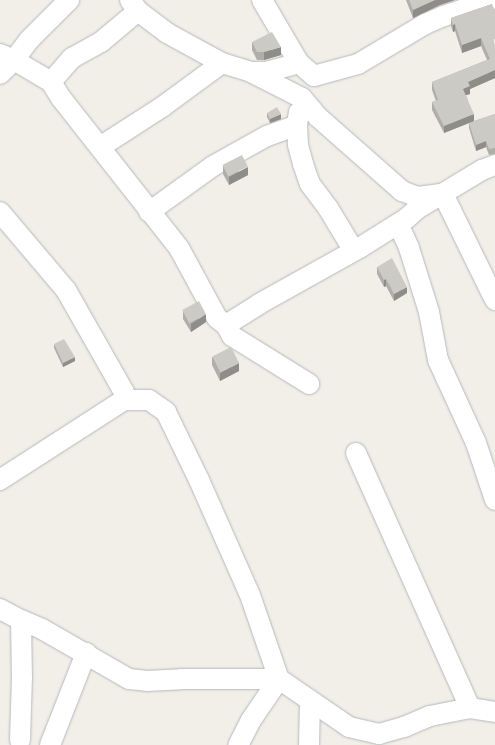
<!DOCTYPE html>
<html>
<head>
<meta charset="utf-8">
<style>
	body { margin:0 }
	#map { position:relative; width:495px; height:745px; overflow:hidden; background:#f1efe8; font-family:"Golos Text",sans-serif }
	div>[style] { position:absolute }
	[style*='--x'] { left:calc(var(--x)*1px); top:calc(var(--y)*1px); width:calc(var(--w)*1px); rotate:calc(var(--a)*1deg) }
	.roads { filter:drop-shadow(0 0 1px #b5b8bc) drop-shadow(0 0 1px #b5b8bc) }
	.minor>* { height:20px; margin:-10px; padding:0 10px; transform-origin:10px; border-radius:10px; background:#fff }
	.wall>* { inset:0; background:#afaea9 }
	.shaded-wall>* { inset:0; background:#8f8d8a }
	.building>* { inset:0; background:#cccac5; transform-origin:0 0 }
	span { translate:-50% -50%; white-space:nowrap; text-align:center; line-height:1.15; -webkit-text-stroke:3.5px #fff; paint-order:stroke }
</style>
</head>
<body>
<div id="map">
	<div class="roads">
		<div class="minor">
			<div style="--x:130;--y:0;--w:14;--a:54"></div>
			<div style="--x:138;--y:11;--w:36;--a:37"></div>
			<div style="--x:167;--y:33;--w:63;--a:28.6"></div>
			<div style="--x:222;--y:63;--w:30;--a:17"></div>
			<div style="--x:251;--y:72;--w:15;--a:0"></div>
			<div style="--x:266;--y:72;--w:34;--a:-15"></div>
			<div style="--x:299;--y:63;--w:20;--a:41"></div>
			<div style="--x:314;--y:76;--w:46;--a:-15.3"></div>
			<div style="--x:358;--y:64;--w:78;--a:-30.8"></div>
			<div style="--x:425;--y:24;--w:21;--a:-23"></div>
			<div style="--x:444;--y:16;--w:49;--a:-19.2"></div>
			<div style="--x:262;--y:0;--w:73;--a:59.6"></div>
			<div style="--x:0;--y:54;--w:15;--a:23"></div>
			<div style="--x:14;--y:60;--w:43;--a:30.7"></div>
			<div style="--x:51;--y:82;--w:19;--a:58"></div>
			<div style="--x:61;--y:98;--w:191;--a:51.8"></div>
			<div style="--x:179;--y:248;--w:80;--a:61.5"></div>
			<div style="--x:217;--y:318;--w:11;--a:38"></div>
			<div style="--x:226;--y:325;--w:13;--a:61"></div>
			<div style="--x:232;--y:336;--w:91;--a:31.9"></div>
			<div style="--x:251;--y:72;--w:57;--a:27"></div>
			<div style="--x:302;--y:98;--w:25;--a:50"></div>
			<div style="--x:318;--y:117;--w:112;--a:41.4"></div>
			<div style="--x:402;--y:191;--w:17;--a:21"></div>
			<div style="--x:418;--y:197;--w:21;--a:-8"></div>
			<div style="--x:0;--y:74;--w:20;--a:-45"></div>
			<div style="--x:14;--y:60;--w:25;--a:-53"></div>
			<div style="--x:29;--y:40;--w:57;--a:-45"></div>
			<div style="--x:51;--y:82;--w:32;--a:-49"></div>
			<div style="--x:72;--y:58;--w:33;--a:-29"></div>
			<div style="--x:101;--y:42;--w:48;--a:-40"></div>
			<div style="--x:299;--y:112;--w:13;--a:99"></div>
			<div style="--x:297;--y:125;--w:20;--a:87"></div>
			<div style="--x:298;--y:145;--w:20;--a:75"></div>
			<div style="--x:303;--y:164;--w:21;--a:71"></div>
			<div style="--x:310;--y:184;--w:30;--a:53"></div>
			<div style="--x:328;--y:208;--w:50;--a:58.8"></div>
			<div style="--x:100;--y:147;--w:74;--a:-32.8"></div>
			<div style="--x:162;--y:107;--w:74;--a:-36.3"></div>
			<div style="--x:443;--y:194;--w:118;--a:63.9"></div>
			<div style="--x:0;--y:212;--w:102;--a:49.8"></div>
			<div style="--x:66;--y:290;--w:117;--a:60.4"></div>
			<div style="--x:124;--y:392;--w:8;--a:90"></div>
			<div style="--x:124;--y:400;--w:148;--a:147.2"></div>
			<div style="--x:149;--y:212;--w:79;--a:-35.7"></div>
			<div style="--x:213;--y:166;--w:62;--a:-29.1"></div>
			<div style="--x:267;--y:136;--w:32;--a:-20"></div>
			<div style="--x:398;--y:224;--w:26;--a:65"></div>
			<div style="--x:409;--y:248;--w:67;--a:72.6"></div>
			<div style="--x:429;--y:312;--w:49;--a:79.4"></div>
			<div style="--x:438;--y:360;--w:91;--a:65.4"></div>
			<div style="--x:476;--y:443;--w:60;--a:71.6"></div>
			<div style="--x:226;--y:325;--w:39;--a:-32"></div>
			<div style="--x:259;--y:304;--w:117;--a:-29.2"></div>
			<div style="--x:361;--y:247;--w:54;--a:-32.2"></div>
			<div style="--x:407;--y:218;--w:13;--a:-42"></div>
			<div style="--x:417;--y:209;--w:76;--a:-31"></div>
			<div style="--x:482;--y:170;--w:14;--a:-21"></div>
			<div style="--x:124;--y:400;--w:25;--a:0"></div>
			<div style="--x:149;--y:400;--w:21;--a:35"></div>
			<div style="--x:166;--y:412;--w:76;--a:64.1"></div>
			<div style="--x:199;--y:480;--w:126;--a:66.1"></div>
			<div style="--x:250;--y:595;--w:89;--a:71"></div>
			<div style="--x:279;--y:679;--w:50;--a:124.3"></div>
			<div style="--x:251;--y:720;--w:28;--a:117"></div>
			<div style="--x:356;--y:453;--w:279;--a:65.9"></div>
			<div style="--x:0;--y:609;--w:24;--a:28"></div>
			<div style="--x:21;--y:620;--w:23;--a:23"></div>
			<div style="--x:42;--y:629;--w:100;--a:29.9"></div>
			<div style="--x:129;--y:679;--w:18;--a:6"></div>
			<div style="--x:147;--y:681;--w:34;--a:-3"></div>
			<div style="--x:181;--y:679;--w:98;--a:0"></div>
			<div style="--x:279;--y:679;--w:85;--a:34.4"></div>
			<div style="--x:349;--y:727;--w:31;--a:13"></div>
			<div style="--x:379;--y:734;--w:26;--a:-16"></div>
			<div style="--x:404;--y:727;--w:28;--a:-23"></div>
			<div style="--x:430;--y:716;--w:41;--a:-11.3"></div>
			<div style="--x:470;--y:708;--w:25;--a:9"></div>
			<div style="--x:20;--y:740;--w:62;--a:-88.2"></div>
			<div style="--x:22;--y:678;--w:58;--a:-91"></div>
			<div style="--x:50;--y:745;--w:99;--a:-68.6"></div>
			<div style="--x:309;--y:745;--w:43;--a:-88.7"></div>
		</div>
	</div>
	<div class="wall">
		<div style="clip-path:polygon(406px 0,455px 0,440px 5px,413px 18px)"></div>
		<div style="clip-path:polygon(492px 4px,495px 78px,470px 89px,470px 94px,466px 95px,474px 121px,495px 114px,495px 154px,489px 155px,486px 147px,476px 151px,469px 128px,469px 123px,444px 133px,432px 110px,432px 102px,436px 101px,432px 90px,432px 82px,487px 60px,481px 46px,462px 53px,455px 31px,453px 32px,451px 26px,451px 18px)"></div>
		<div style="clip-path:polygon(252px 42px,281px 55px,264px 60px,257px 60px,252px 50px)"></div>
		<div style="clip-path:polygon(267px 113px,281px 119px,270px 123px,267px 117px)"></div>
		<div style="clip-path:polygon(223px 166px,248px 175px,229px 185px,223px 174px)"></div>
		<div style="clip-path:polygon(377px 267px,407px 293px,394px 301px,386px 286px,384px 287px,377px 274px)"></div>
		<div style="clip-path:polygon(183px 311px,206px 322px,191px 332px,183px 319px)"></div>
		<div style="clip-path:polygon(54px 344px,75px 361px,63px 367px,54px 348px)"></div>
		<div style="clip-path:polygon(212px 357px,239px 371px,220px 381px,212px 365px)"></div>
	</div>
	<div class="shaded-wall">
		<div style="clip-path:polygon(435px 0,455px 0,440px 5px,413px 18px,413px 10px)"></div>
		<div style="clip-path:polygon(455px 24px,455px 31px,453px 32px,453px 25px)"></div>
		<div style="clip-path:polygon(481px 38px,481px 46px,462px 53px,462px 45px)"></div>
		<div style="clip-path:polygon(281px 47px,281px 55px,264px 60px,264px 52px)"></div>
		<div style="clip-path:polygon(495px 70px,495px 78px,470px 89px,470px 94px,463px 96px,463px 89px,468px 82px)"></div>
		<div style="clip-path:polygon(281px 114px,281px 119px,270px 123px,270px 119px)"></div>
		<div style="clip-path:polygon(474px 114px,474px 121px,444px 133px,444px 126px)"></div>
		<div style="clip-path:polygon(486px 141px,486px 147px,476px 151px,476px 145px)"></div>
		<div style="clip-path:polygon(248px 167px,248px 175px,229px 185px,229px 177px)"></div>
		<div style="clip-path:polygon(386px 279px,386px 286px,384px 287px,384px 280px)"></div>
		<div style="clip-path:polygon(407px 287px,407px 293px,394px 301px,394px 294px)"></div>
		<div style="clip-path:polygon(206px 314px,206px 322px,191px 332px,191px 324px)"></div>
		<div style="clip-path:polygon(75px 357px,75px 361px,63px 367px,63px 363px)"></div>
		<div style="clip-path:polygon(239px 363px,239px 371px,220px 381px,220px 373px)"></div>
	</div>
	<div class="building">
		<div style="clip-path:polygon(409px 0,435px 0,413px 10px)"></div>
		<div style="clip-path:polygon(492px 4px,495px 11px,495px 39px,493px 40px,495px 45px,495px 70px,468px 82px,470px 86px,463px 89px,474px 114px,444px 126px,432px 102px,438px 100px,432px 82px,490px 59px,481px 38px,462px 45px,455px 24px,453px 25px,451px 18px)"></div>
		<div style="clip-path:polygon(272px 32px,281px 47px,264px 52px,257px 52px,252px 42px)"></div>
		<div style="clip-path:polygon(277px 107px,281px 114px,270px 119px,267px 113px)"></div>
		<div style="clip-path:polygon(495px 114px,495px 148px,489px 149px,486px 141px,476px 145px,469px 123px)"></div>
		<div style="left:242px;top:155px;width:13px;height:22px;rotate:63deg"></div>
		<div style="clip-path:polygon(392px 258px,407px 287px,394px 294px,386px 279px,384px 280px,377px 267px)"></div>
		<div style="left:199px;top:301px;width:15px;height:19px;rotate:62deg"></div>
		<div style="clip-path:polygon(64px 339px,75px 357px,63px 363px,54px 344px)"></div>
		<div style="left:231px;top:347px;width:18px;height:21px;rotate:63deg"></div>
	</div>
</div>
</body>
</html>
